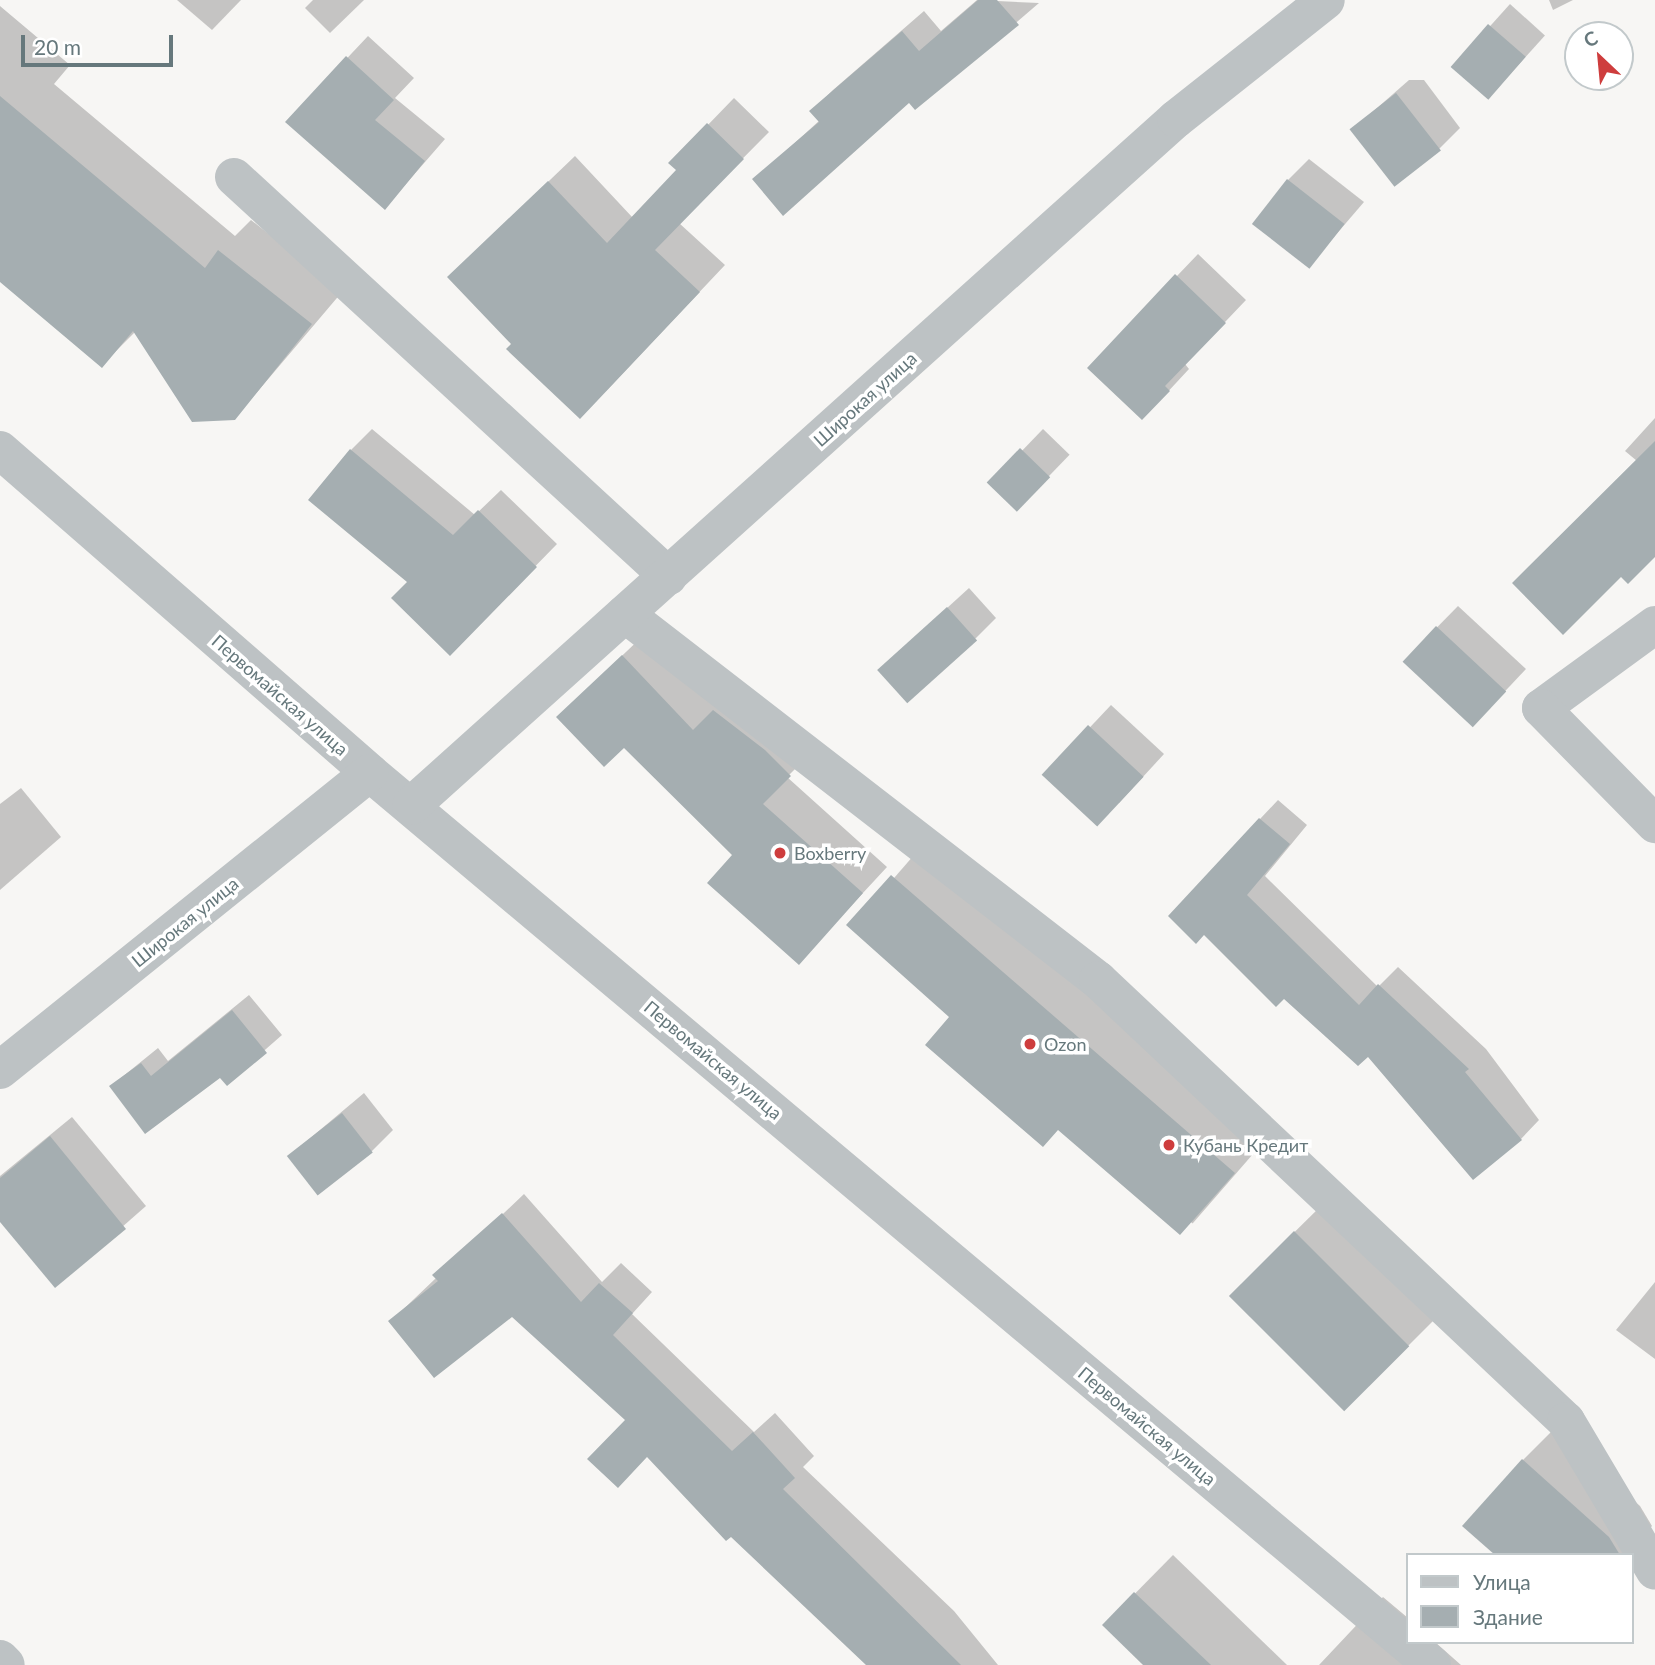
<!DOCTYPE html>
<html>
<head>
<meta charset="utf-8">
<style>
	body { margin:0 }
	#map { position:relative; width:1655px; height:1665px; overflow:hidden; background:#f7f6f4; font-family:Lato,sans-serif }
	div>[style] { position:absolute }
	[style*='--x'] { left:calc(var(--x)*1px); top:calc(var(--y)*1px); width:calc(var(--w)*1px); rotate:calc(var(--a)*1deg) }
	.shadow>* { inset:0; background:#0003; transform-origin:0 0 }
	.building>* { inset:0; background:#a5aeb1; transform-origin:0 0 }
	.minor>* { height:38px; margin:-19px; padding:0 19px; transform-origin:19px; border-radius:19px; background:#bdc2c4 }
	.dots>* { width:19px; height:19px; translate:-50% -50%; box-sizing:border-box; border:4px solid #fff; border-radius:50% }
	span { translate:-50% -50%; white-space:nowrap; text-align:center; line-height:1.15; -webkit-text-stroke:7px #fff; paint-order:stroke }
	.street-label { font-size:18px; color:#66787c }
	.poi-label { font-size:18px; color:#66787c }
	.left { translate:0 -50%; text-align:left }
	.legend { position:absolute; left:1406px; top:1553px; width:228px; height:91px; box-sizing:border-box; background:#fff; border:2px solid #c2c9cb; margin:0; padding:9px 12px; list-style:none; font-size:21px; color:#66787c }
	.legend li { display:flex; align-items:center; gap:14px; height:35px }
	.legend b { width:35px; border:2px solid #c2c9cb }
	.north { position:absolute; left:1564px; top:21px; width:70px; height:70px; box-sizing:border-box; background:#fff; border:2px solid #c2c9cb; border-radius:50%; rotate:334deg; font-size:19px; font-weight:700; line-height:28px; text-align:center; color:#66787c }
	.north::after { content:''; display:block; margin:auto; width:24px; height:32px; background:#ce3d3d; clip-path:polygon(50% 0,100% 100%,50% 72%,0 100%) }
	.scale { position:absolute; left:21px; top:35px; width:152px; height:32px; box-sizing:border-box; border:4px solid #66787c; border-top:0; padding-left:9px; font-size:21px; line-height:24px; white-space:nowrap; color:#66787c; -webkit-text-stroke:5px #fff; paint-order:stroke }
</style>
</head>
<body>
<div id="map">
	<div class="shadow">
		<div style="clip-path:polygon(177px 0,241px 0,212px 30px)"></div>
		<div style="clip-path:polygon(313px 0,364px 0,330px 33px,305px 8px)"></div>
		<div style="clip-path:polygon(977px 0,1039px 3px,916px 108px,909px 100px,754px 180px,820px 120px,812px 111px,833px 90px,924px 11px,941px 31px)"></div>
		<div style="clip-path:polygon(1549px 0,1573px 0,1553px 10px)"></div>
		<div style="left:1510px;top:4px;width:47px;height:85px;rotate:42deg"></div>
		<div style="clip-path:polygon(0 6px,70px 65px,54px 84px,235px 236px,251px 220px,342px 292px,235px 418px,135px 332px,102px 365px,0 280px)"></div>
		<div style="clip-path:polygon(368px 36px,414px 78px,395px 98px,445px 139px,385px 208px,287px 122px)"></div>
		<div style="clip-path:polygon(1409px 80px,1424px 80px,1460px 128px,1439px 149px,1352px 130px)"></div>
		<div style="clip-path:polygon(734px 98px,769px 132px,679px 223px,725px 265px,606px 391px,513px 344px,476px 251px,575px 156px,633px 218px,678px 170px,671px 163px)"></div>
		<div style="clip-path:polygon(1309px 159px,1364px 202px,1309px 266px,1288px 180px)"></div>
		<div style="clip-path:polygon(1198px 254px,1246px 300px,1185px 364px,1189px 369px,1163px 397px,1089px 368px)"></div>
		<div style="clip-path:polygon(1655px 418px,1655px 554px,1621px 575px,1637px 461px,1625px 451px)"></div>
		<div style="clip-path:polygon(372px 429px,475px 515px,501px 490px,557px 544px,450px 654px,351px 450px)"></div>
		<div style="left:1043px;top:429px;width:37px;height:76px;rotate:44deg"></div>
		<div style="clip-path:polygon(969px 588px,996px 618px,975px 639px,901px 650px)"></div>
		<div style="clip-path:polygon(1458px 606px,1526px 669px,1493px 704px,1404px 661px)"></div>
		<div style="clip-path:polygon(648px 631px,815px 749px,787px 777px,887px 867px,799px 962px,734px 855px,584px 692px)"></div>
		<div style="clip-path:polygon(1111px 705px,1164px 754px,1119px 803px,1045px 775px)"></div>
		<div style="clip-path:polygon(21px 788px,61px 837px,0 890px,0 804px)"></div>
		<div style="clip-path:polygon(1278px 800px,1307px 825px,1265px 876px,1378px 987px,1398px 967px,1486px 1049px,1539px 1120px,1521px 1139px,1368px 1055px,1204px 932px,1260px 819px)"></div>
		<div style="left:921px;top:847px;width:452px;height:106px;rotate:41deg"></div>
		<div style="clip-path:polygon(249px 995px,282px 1035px,227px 1083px,220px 1075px,111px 1086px,158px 1048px,168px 1061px)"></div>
		<div style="clip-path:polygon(364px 1093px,393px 1130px,372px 1151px,289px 1156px)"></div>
		<div style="clip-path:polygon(72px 1117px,146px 1206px,55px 1286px,0 1219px,0 1176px)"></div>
		<div style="clip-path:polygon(524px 1194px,602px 1282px,621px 1263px,652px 1292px,632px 1314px,754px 1432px,775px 1413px,814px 1456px,803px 1467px,954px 1611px,998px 1665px,868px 1665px,627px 1420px,512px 1314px,391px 1321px)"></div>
		<div style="clip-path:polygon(1326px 1201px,1439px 1315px,1408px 1346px,1262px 1264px)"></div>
		<div style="clip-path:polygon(1655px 1282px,1655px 1359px,1616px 1330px)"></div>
		<div style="clip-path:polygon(1554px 1429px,1640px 1506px,1652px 1526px,1626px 1555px,1497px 1555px,1523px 1460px)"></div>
		<div style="clip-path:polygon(1173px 1555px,1287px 1665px,1146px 1665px,1104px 1625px)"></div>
		<div style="clip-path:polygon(1383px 1597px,1408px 1618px,1408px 1642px,1435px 1642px,1461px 1665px,1319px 1665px)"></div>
	</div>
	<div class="building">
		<div style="clip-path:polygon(978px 0,997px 0,1019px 25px,915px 110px,909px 103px,783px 216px,752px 179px,819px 122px,809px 111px,902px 31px,919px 51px)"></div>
		<div style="left:1488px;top:24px;width:50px;height:57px;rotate:41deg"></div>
		<div style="clip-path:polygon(346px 56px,394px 100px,375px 120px,425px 161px,385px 210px,285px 122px)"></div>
		<div style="left:1396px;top:93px;width:73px;height:59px;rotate:52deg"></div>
		<div style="clip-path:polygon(0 96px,205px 268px,218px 250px,312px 324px,235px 420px,192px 422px,133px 331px,102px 368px,0 282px)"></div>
		<div style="clip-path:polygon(707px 123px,744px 159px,655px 250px,700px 292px,580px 419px,506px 349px,511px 344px,447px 277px,548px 181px,607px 243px,676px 170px,668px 163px)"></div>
		<div style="left:1287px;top:179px;width:73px;height:57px;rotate:38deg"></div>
		<div style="clip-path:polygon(1175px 274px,1226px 323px,1165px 386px,1170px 391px,1142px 420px,1087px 368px)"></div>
		<div style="clip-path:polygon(1655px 441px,1655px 557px,1628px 584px,1621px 577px,1563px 635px,1512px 583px)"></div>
		<div style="left:1020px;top:448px;width:42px;height:48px;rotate:44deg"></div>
		<div style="clip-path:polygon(350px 449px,453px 535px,478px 510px,537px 567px,450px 656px,391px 598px,407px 582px,308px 500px)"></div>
		<div style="left:947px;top:607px;width:45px;height:94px;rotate:48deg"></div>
		<div style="left:1436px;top:626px;width:96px;height:49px;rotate:43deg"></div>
		<div style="clip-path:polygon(622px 655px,693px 730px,713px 710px,765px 750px,791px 776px,763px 804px,863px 893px,799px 965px,707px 883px,732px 855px,624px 748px,604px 767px,556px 717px)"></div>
		<div style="left:1088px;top:725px;width:76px;height:68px;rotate:43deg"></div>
		<div style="clip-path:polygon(1259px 818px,1290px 844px,1247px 895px,1359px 1005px,1378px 984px,1469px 1069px,1465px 1072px,1522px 1140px,1473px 1180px,1368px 1057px,1358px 1066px,1284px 999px,1276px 1007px,1204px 935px,1196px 944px,1168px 916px)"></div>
		<div style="clip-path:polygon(891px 875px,1235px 1173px,1180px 1235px,1058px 1130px,1043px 1147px,925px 1045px,949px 1017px,846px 925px)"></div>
		<div style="clip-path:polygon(232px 1010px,267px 1053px,227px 1086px,220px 1078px,145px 1134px,109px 1086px,141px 1063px,151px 1076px)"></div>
		<div style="left:342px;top:1113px;width:50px;height:70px;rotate:52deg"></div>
		<div style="clip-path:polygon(50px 1136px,126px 1229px,55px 1288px,0 1222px,0 1178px)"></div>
		<div style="clip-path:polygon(502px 1213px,581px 1302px,599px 1283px,633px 1313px,613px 1335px,732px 1451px,753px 1432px,795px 1478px,783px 1489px,961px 1665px,866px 1665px,731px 1537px,726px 1541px,647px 1457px,618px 1488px,587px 1459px,625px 1420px,512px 1317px,434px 1378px,388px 1321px,438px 1281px,432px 1275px)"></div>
		<div style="left:1294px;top:1231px;width:163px;height:92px;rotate:45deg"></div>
		<div style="clip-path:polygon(1522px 1459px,1609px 1537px,1620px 1555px,1495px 1555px,1462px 1526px)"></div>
		<div style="clip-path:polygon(1134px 1592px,1211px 1665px,1143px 1665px,1102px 1625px)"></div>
	</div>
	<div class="minor">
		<div style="--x:234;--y:177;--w:590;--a:42.59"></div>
		<div style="--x:0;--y:450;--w:491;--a:41.1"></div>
		<div style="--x:370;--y:773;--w:1387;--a:40.03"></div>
		<div style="--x:625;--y:614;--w:598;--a:37.73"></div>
		<div style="--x:1098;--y:980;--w:643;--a:43.3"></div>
		<div style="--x:1566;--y:1421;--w:174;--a:59.3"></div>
		<div style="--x:1655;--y:625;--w:141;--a:143.9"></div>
		<div style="--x:1541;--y:708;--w:163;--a:45.5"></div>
		<div style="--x:411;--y:806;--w:1028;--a:-41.93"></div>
		<div style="--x:1176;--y:119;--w:191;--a:-38.4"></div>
		<div style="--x:0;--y:1070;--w:474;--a:-38.8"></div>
		<div style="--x:0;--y:1659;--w:8;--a:45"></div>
	</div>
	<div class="dots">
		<div style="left:780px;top:853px;background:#ce3d3d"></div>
		<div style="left:1030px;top:1044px;background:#ce3d3d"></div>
		<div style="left:1169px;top:1145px;background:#ce3d3d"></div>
	</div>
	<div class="street-label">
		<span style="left:865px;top:399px;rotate:-42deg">Широкая улица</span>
		<span style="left:280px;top:695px;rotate:41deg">Первомайская улица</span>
		<span style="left:185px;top:922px;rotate:-39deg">Широкая улица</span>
		<span style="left:713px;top:1060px;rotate:40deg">Первомайская улица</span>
		<span style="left:1147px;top:1426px;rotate:40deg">Первомайская улица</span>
	</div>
	<div class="poi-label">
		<span class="left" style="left:794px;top:853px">Boxberry</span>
		<span class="left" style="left:1044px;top:1044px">Ozon</span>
		<span class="left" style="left:1183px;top:1145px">Кубань Кредит</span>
	</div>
	<ul class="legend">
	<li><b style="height:9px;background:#bdc2c4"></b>Улица</li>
	<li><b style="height:19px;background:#a5aeb1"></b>Здание</li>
	</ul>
	<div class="north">С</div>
	<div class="scale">20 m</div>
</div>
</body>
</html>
